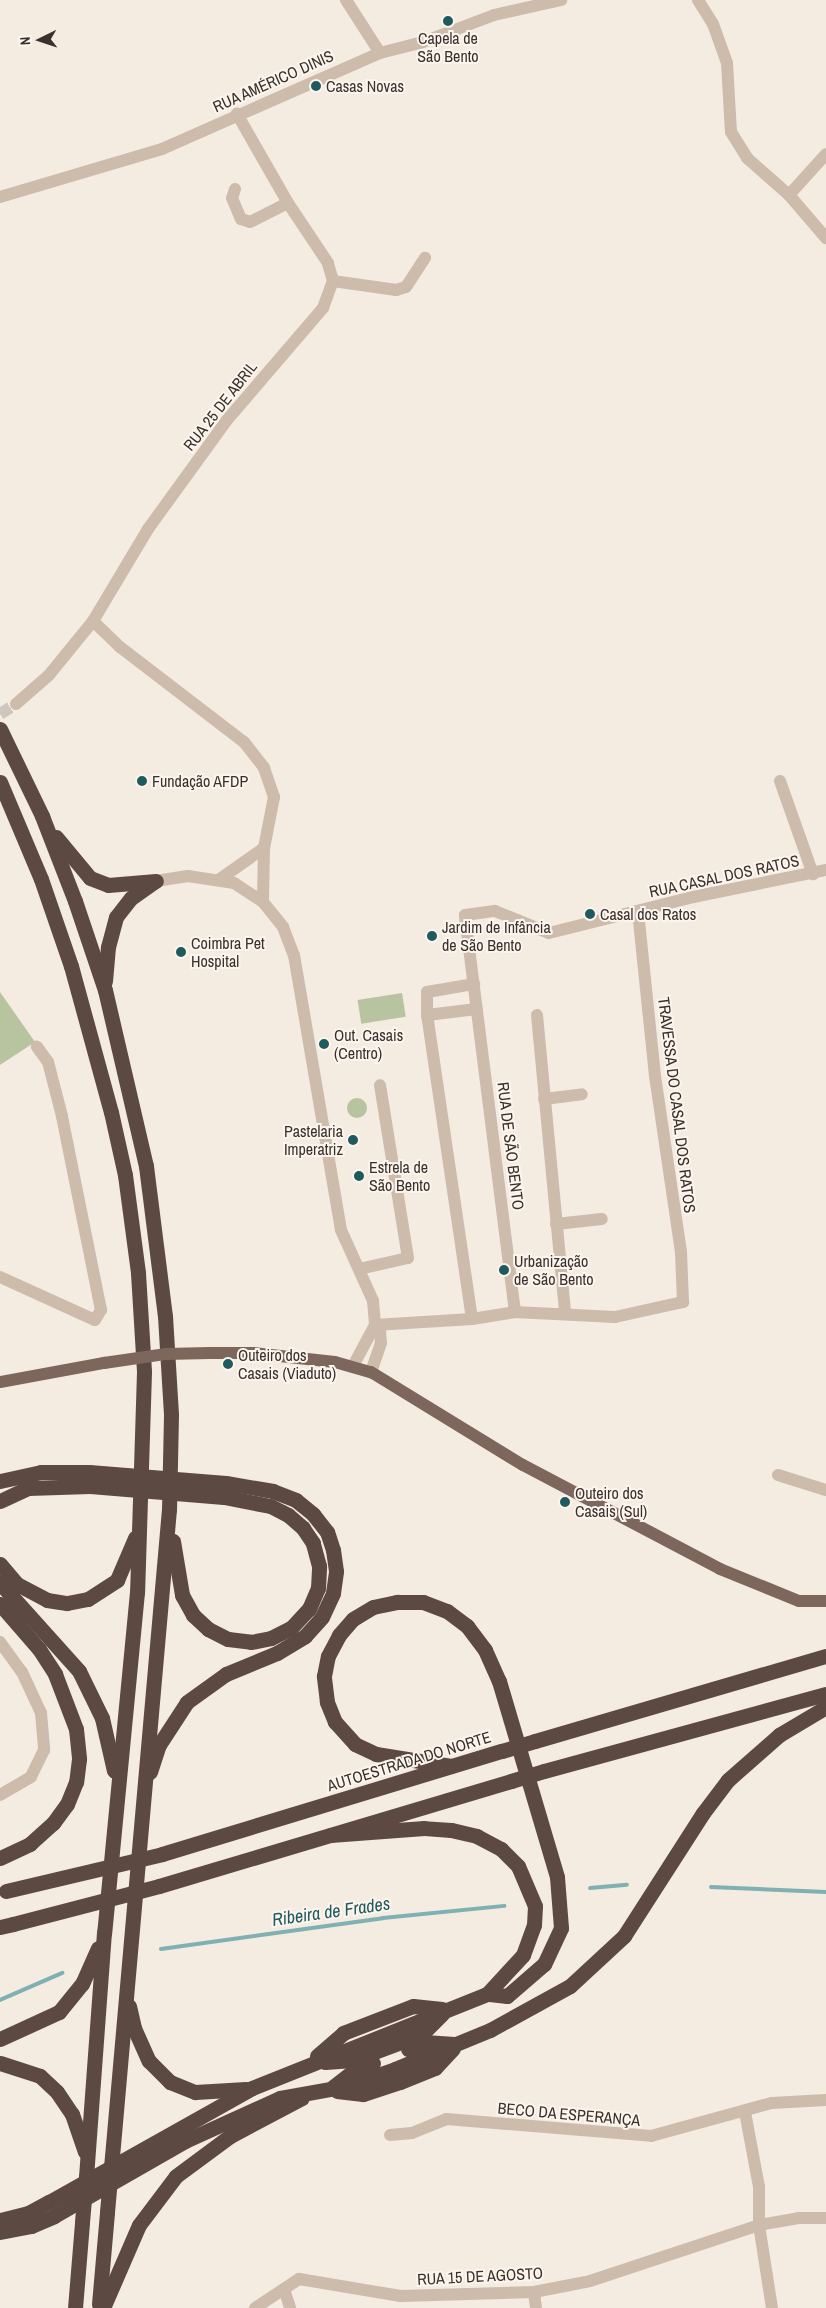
<!DOCTYPE html>
<html>
<head>
<meta charset="utf-8">
<style>
	body { margin:0 }
	#map { position:relative; width:826px; height:2308px; overflow:hidden; background:#f4ebe1; font-family:"Archivo Narrow",sans-serif }
	div>[style] { position:absolute }
	[style*='--x'] { left:calc(var(--x)*1px); top:calc(var(--y)*1px); width:calc(var(--w)*1px); rotate:calc(var(--a)*1deg) }
	.green>* { inset:0; background:#b8c4a0; transform-origin:0 0 }
	.round { border-radius:50% }
	.stream>* { height:4px; margin:-2px; padding:0 2px; transform-origin:2px; border-radius:2px; background:#7fb0b2 }
	.minor-tunnel>* { height:12px; margin-top:-6px; transform-origin:0; background:repeating-linear-gradient(90deg,#cfc6bd 0 12px,transparent 0 18px) }
	.minor>* { height:12px; margin:-6px; padding:0 6px; transform-origin:6px; border-radius:6px; background:#cdbbac }
	.major>* { height:12px; margin:-6px; padding:0 6px; transform-origin:6px; border-radius:6px; background:#7d675c }
	.highway>* { height:15px; margin:-7.5px; padding:0 7.5px; transform-origin:7.5px; border-radius:7.5px; background:#5c4a42 }
	.major-bridge>* { height:12px; margin:-6px; padding:0 6px; transform-origin:6px; border-radius:6px; background:#7d675c }
	.highway-bridge>* { height:15px; margin:-7.5px; padding:0 7.5px; transform-origin:7.5px; border-radius:7.5px; background:#5c4a42 }
	.dots>* { width:14px; height:14px; translate:-50% -50%; box-sizing:border-box; border:2px solid #fbf5ee; border-radius:50% }
	span { translate:-50% -50%; white-space:nowrap; text-align:center; line-height:1.15; -webkit-text-stroke:4px #fbf5ee; paint-order:stroke }
	.poi-label { font-size:16px; color:#3b302b }
	.left { translate:0 -50%; text-align:left }
	.right { translate:-100% -50%; text-align:right }
	.street-label { font-size:16px; color:#3b302b }
	.water-label { font-size:18px; color:#1f5a5e; font-style:italic }
	.north { position:absolute; left:15px; top:15px; width:50px; height:50px; -webkit-text-stroke:4px #fbf5ee; paint-order:stroke; rotate:266deg; font-size:14px; font-weight:700; line-height:20px; text-align:center; color:#3b302b }
	.north::after { content:''; display:block; margin:auto; width:18px; height:22px; background:#3b302b; clip-path:polygon(50% 0,100% 100%,50% 72%,0 100%) }
</style>
</head>
<body>
<div id="map">
	<div class="green">
		<div style="clip-path:polygon(0 992px,35px 1042px,0 1065px)"></div>
		<div style="left:402px;top:993px;width:24px;height:45px;rotate:81deg"></div>
		<div class="round" style="left:347px;top:1098px;width:20px;height:20px"></div>
	</div>
	<div class="stream">
		<div style="--x:711;--y:1887;--w:115;--a:2.5"></div>
		<div style="--x:590;--y:1888;--w:37;--a:-5"></div>
		<div style="--x:161;--y:1949;--w:224;--a:-7.9"></div>
		<div style="--x:383;--y:1918;--w:122;--a:-5.7"></div>
		<div style="--x:0;--y:2000;--w:68;--a:-23.5"></div>
	</div>
	<div class="minor-tunnel">
		<div style="--x:0;--y:714;--w:19;--a:-32"></div>
	</div>
	<div class="minor">
		<div style="--x:346;--y:0;--w:63;--a:57.3"></div>
		<div style="--x:698;--y:0;--w:28;--a:58"></div>
		<div style="--x:713;--y:24;--w:41;--a:70.3"></div>
		<div style="--x:727;--y:63;--w:69;--a:86.7"></div>
		<div style="--x:731;--y:132;--w:31;--a:58"></div>
		<div style="--x:747;--y:158;--w:56;--a:41.4"></div>
		<div style="--x:789;--y:195;--w:57;--a:49.3"></div>
		<div style="--x:235;--y:189;--w:9;--a:108"></div>
		<div style="--x:232;--y:198;--w:23;--a:67"></div>
		<div style="--x:241;--y:219;--w:9;--a:18"></div>
		<div style="--x:250;--y:222;--w:42;--a:-26.6"></div>
		<div style="--x:789;--y:195;--w:55;--a:-47.9"></div>
		<div style="--x:0;--y:197;--w:169;--a:-16.5"></div>
		<div style="--x:162;--y:149;--w:238;--a:-23.8"></div>
		<div style="--x:380;--y:53;--w:44;--a:-14.3"></div>
		<div style="--x:423;--y:42;--w:76;--a:-20.8"></div>
		<div style="--x:494;--y:15;--w:69;--a:-12.6"></div>
		<div style="--x:333;--y:281;--w:64;--a:8.1"></div>
		<div style="--x:396;--y:290;--w:10;--a:-17"></div>
		<div style="--x:406;--y:287;--w:35;--a:-57"></div>
		<div style="--x:93;--y:621;--w:37;--a:44"></div>
		<div style="--x:120;--y:647;--w:156;--a:37.5"></div>
		<div style="--x:244;--y:742;--w:33;--a:52"></div>
		<div style="--x:264;--y:768;--w:31;--a:71"></div>
		<div style="--x:274;--y:797;--w:52;--a:101.1"></div>
		<div style="--x:264;--y:848;--w:54;--a:91.1"></div>
		<div style="--x:16;--y:704;--w:44;--a:-41.3"></div>
		<div style="--x:49;--y:675;--w:70;--a:-50.8"></div>
		<div style="--x:93;--y:621;--w:107;--a:-59.1"></div>
		<div style="--x:148;--y:529;--w:135;--a:-54.1"></div>
		<div style="--x:227;--y:420;--w:148;--a:-49.4"></div>
		<div style="--x:323;--y:308;--w:29;--a:-70"></div>
		<div style="--x:333;--y:281;--w:19;--a:-106"></div>
		<div style="--x:328;--y:263;--w:72;--a:-123.7"></div>
		<div style="--x:288;--y:203;--w:103;--a:-119.8"></div>
		<div style="--x:780;--y:781;--w:99;--a:70.5"></div>
		<div style="--x:220;--y:879;--w:54;--a:-35.2"></div>
		<div style="--x:156;--y:881;--w:32;--a:-9"></div>
		<div style="--x:188;--y:876;--w:47;--a:8.7"></div>
		<div style="--x:234;--y:883;--w:35;--a:33"></div>
		<div style="--x:263;--y:902;--w:32;--a:51"></div>
		<div style="--x:283;--y:927;--w:30;--a:69"></div>
		<div style="--x:294;--y:955;--w:279;--a:80.3"></div>
		<div style="--x:341;--y:1230;--w:78;--a:65.7"></div>
		<div style="--x:373;--y:1301;--w:24;--a:85"></div>
		<div style="--x:375;--y:1325;--w:9;--a:54"></div>
		<div style="--x:380;--y:1332;--w:11;--a:85"></div>
		<div style="--x:381;--y:1343;--w:31;--a:109"></div>
		<div style="--x:427;--y:1015;--w:50;--a:-6.8"></div>
		<div style="--x:537;--y:1015;--w:299;--a:84.6"></div>
		<div style="--x:544;--y:1099;--w:38;--a:-7"></div>
		<div style="--x:556;--y:1224;--w:46;--a:-6.2"></div>
		<div style="--x:359;--y:1269;--w:50;--a:-12.7"></div>
		<div style="--x:408;--y:1258;--w:175;--a:-99.2"></div>
		<div style="--x:0;--y:1277;--w:104;--a:24.4"></div>
		<div style="--x:95;--y:1320;--w:12;--a:-59"></div>
		<div style="--x:101;--y:1310;--w:198;--a:-101.4"></div>
		<div style="--x:62;--y:1116;--w:56;--a:-104.5"></div>
		<div style="--x:48;--y:1062;--w:19;--a:-126"></div>
		<div style="--x:515;--y:1312;--w:400;--a:-97.2"></div>
		<div style="--x:465;--y:915;--w:30;--a:-8"></div>
		<div style="--x:495;--y:911;--w:58;--a:22.2"></div>
		<div style="--x:549;--y:933;--w:148;--a:-14"></div>
		<div style="--x:693;--y:897;--w:136;--a:-11.5"></div>
		<div style="--x:472;--y:1319;--w:307;--a:-98.4"></div>
		<div style="--x:427;--y:1015;--w:23;--a:-90"></div>
		<div style="--x:427;--y:992;--w:48;--a:-9.7"></div>
		<div style="--x:375;--y:1325;--w:97;--a:-3.5"></div>
		<div style="--x:472;--y:1319;--w:44;--a:-9.2"></div>
		<div style="--x:515;--y:1312;--w:100;--a:2.9"></div>
		<div style="--x:615;--y:1317;--w:70;--a:-12.4"></div>
		<div style="--x:683;--y:1302;--w:50;--a:-92.3"></div>
		<div style="--x:681;--y:1252;--w:178;--a:-98.4"></div>
		<div style="--x:655;--y:1076;--w:165;--a:-95.9"></div>
		<div style="--x:353;--y:1366;--w:47;--a:-61.8"></div>
		<div style="--x:778;--y:1475;--w:50;--a:17.4"></div>
		<div style="--x:0;--y:1642;--w:37;--a:54"></div>
		<div style="--x:22;--y:1672;--w:45;--a:65.1"></div>
		<div style="--x:41;--y:1713;--w:37;--a:85"></div>
		<div style="--x:44;--y:1750;--w:30;--a:116"></div>
		<div style="--x:31;--y:1777;--w:36;--a:150"></div>
		<div style="--x:745;--y:2112;--w:76;--a:79.4"></div>
		<div style="--x:759;--y:2187;--w:38;--a:90"></div>
		<div style="--x:759;--y:2225;--w:84;--a:81.1"></div>
		<div style="--x:390;--y:2135;--w:22;--a:-5"></div>
		<div style="--x:412;--y:2133;--w:37;--a:-22"></div>
		<div style="--x:446;--y:2119;--w:206;--a:4.7"></div>
		<div style="--x:651;--y:2136;--w:125;--a:-15.3"></div>
		<div style="--x:772;--y:2103;--w:54;--a:-3.2"></div>
		<div style="--x:284;--y:2289;--w:20;--a:72"></div>
		<div style="--x:534;--y:2292;--w:16;--a:83"></div>
		<div style="--x:255;--y:2308;--w:53;--a:-33.4"></div>
		<div style="--x:299;--y:2279;--w:103;--a:9.5"></div>
		<div style="--x:401;--y:2296;--w:133;--a:-1.7"></div>
		<div style="--x:534;--y:2292;--w:57;--a:-11.1"></div>
		<div style="--x:590;--y:2281;--w:178;--a:-18.3"></div>
		<div style="--x:759;--y:2225;--w:40;--a:-10"></div>
		<div style="--x:798;--y:2218;--w:28;--a:0"></div>
	</div>
	<div class="major">
		<div style="--x:209;--y:1353;--w:44;--a:0"></div>
		<div style="--x:253;--y:1353;--w:82;--a:6.3"></div>
		<div style="--x:335;--y:1362;--w:37;--a:16"></div>
		<div style="--x:371;--y:1372;--w:178;--a:31.5"></div>
		<div style="--x:523;--y:1465;--w:223;--a:27.8"></div>
		<div style="--x:720;--y:1569;--w:85;--a:22.1"></div>
		<div style="--x:799;--y:1601;--w:27;--a:0"></div>
		<div style="--x:0;--y:1382;--w:106;--a:-10.4"></div>
	</div>
	<div class="highway">
		<div style="--x:0;--y:729;--w:97;--a:64.2"></div>
		<div style="--x:42;--y:816;--w:91;--a:68.8"></div>
		<div style="--x:75;--y:901;--w:94;--a:71.4"></div>
		<div style="--x:105;--y:990;--w:181;--a:76.9"></div>
		<div style="--x:146;--y:1166;--w:151;--a:82.8"></div>
		<div style="--x:165;--y:1316;--w:99;--a:86.5"></div>
		<div style="--x:171;--y:1415;--w:94;--a:91.2"></div>
		<div style="--x:169;--y:1509;--w:650;--a:95.03"></div>
		<div style="--x:0;--y:782;--w:105;--a:67.1"></div>
		<div style="--x:41;--y:879;--w:92;--a:71"></div>
		<div style="--x:71;--y:966;--w:151;--a:74.7"></div>
		<div style="--x:111;--y:1112;--w:65;--a:77.5"></div>
		<div style="--x:125;--y:1175;--w:99;--a:82.4"></div>
		<div style="--x:138;--y:1273;--w:99;--a:86.5"></div>
		<div style="--x:144;--y:1372;--w:220;--a:91.8"></div>
		<div style="--x:137;--y:1592;--w:342;--a:95.5"></div>
		<div style="--x:104;--y:1932;--w:245;--a:94.2"></div>
		<div style="--x:56;--y:837;--w:53;--a:50.3"></div>
		<div style="--x:90;--y:878;--w:19;--a:21"></div>
		<div style="--x:108;--y:885;--w:48;--a:-4.8"></div>
		<div style="--x:105;--y:981;--w:34;--a:-85"></div>
		<div style="--x:108;--y:947;--w:31;--a:-75"></div>
		<div style="--x:116;--y:917;--w:24;--a:-52"></div>
		<div style="--x:131;--y:898;--w:28;--a:-35"></div>
		<div style="--x:0;--y:1481;--w:42;--a:-12.4"></div>
		<div style="--x:41;--y:1472;--w:48;--a:0"></div>
		<div style="--x:0;--y:1501;--w:31;--a:-25"></div>
		<div style="--x:28;--y:1488;--w:62;--a:-1.8"></div>
		<div style="--x:173;--y:1541;--w:55;--a:80.5"></div>
		<div style="--x:182;--y:1595;--w:23;--a:61"></div>
		<div style="--x:193;--y:1615;--w:21;--a:43"></div>
		<div style="--x:208;--y:1629;--w:22;--a:27"></div>
		<div style="--x:228;--y:1639;--w:23;--a:7"></div>
		<div style="--x:251;--y:1642;--w:20;--a:-11"></div>
		<div style="--x:271;--y:1638;--w:22;--a:-27"></div>
		<div style="--x:291;--y:1628;--w:26;--a:-47"></div>
		<div style="--x:309;--y:1609;--w:23;--a:-67"></div>
		<div style="--x:318;--y:1588;--w:22;--a:-87"></div>
		<div style="--x:319;--y:1566;--w:24;--a:-105"></div>
		<div style="--x:313;--y:1543;--w:18;--a:-124"></div>
		<div style="--x:303;--y:1528;--w:20;--a:-139"></div>
		<div style="--x:288;--y:1515;--w:20;--a:-153"></div>
		<div style="--x:270;--y:1506;--w:47;--a:-168.9"></div>
		<div style="--x:0;--y:1564;--w:26;--a:50"></div>
		<div style="--x:17;--y:1584;--w:34;--a:28"></div>
		<div style="--x:47;--y:1600;--w:20;--a:9"></div>
		<div style="--x:67;--y:1603;--w:21;--a:-11"></div>
		<div style="--x:88;--y:1599;--w:35;--a:-33"></div>
		<div style="--x:117;--y:1580;--w:46;--a:-66.8"></div>
		<div style="--x:0;--y:1583;--w:118;--a:48.1"></div>
		<div style="--x:79;--y:1671;--w:52;--a:63.9"></div>
		<div style="--x:102;--y:1718;--w:54;--a:77.2"></div>
		<div style="--x:0;--y:1604;--w:60;--a:49.1"></div>
		<div style="--x:39;--y:1649;--w:30;--a:57"></div>
		<div style="--x:55;--y:1674;--w:59;--a:69.1"></div>
		<div style="--x:76;--y:1729;--w:30;--a:84"></div>
		<div style="--x:79;--y:1759;--w:23;--a:97"></div>
		<div style="--x:76;--y:1782;--w:24;--a:112"></div>
		<div style="--x:67;--y:1804;--w:24;--a:126"></div>
		<div style="--x:53;--y:1823;--w:31;--a:138"></div>
		<div style="--x:30;--y:1844;--w:33;--a:155"></div>
		<div style="--x:535;--y:1741;--w:303;--a:-16.3"></div>
		<div style="--x:451;--y:1766;--w:76;--a:-170.9"></div>
		<div style="--x:376;--y:1754;--w:23;--a:-155"></div>
		<div style="--x:355;--y:1744;--w:30;--a:-132"></div>
		<div style="--x:335;--y:1722;--w:22;--a:-112"></div>
		<div style="--x:327;--y:1702;--w:26;--a:-97"></div>
		<div style="--x:324;--y:1676;--w:20;--a:-79"></div>
		<div style="--x:328;--y:1656;--w:24;--a:-62"></div>
		<div style="--x:339;--y:1635;--w:21;--a:-49"></div>
		<div style="--x:353;--y:1619;--w:23;--a:-31"></div>
		<div style="--x:373;--y:1607;--w:25;--a:-12"></div>
		<div style="--x:397;--y:1602;--w:26;--a:0"></div>
		<div style="--x:423;--y:1602;--w:26;--a:21"></div>
		<div style="--x:447;--y:1611;--w:25;--a:37"></div>
		<div style="--x:467;--y:1626;--w:30;--a:53"></div>
		<div style="--x:485;--y:1650;--w:34;--a:66"></div>
		<div style="--x:499;--y:1681;--w:204;--a:73.5"></div>
		<div style="--x:557;--y:1877;--w:51;--a:85.5"></div>
		<div style="--x:561;--y:1928;--w:40;--a:115"></div>
		<div style="--x:544;--y:1964;--w:49;--a:139.1"></div>
		<div style="--x:507;--y:1996;--w:20;--a:-174"></div>
		<div style="--x:544;--y:1771;--w:292;--a:-15.3"></div>
		<div style="--x:150;--y:1772;--w:28;--a:-72"></div>
		<div style="--x:159;--y:1745;--w:51;--a:-56.9"></div>
		<div style="--x:187;--y:1702;--w:48;--a:-35.7"></div>
		<div style="--x:226;--y:1674;--w:55;--a:-22.4"></div>
		<div style="--x:277;--y:1653;--w:33;--a:-31"></div>
		<div style="--x:305;--y:1636;--w:25;--a:-48"></div>
		<div style="--x:322;--y:1617;--w:26;--a:-65"></div>
		<div style="--x:333;--y:1593;--w:22;--a:-82"></div>
		<div style="--x:336;--y:1571;--w:21;--a:-98"></div>
		<div style="--x:333;--y:1550;--w:19;--a:-108"></div>
		<div style="--x:327;--y:1532;--w:23;--a:-128"></div>
		<div style="--x:313;--y:1514;--w:22;--a:-141"></div>
		<div style="--x:296;--y:1500;--w:25;--a:-159"></div>
		<div style="--x:273;--y:1491;--w:48;--a:-170.3"></div>
		<div style="--x:162;--y:1854;--w:355;--a:-16.9"></div>
		<div style="--x:159;--y:1886;--w:367;--a:-16.6"></div>
		<div style="--x:0;--y:1927;--w:13;--a:-13"></div>
		<div style="--x:129;--y:2006;--w:23;--a:77"></div>
		<div style="--x:134;--y:2028;--w:36;--a:66"></div>
		<div style="--x:149;--y:2061;--w:30;--a:45"></div>
		<div style="--x:170;--y:2082;--w:27;--a:22"></div>
		<div style="--x:195;--y:2092;--w:51;--a:-3.4"></div>
		<div style="--x:0;--y:2039;--w:65;--a:-24.6"></div>
		<div style="--x:59;--y:2012;--w:36;--a:-51"></div>
		<div style="--x:82;--y:1984;--w:39;--a:-66"></div>
		<div style="--x:408;--y:2049;--w:18;--a:-22"></div>
		<div style="--x:425;--y:2042;--w:29;--a:4"></div>
		<div style="--x:317;--y:2056;--w:35;--a:-41"></div>
		<div style="--x:343;--y:2033;--w:75;--a:-21.1"></div>
		<div style="--x:413;--y:2006;--w:29;--a:6"></div>
		<div style="--x:325;--y:2062;--w:28;--a:-4"></div>
		<div style="--x:353;--y:2060;--w:74;--a:-20.6"></div>
		<div style="--x:422;--y:2034;--w:28;--a:-45"></div>
		<div style="--x:0;--y:2063;--w:42;--a:18"></div>
		<div style="--x:40;--y:2076;--w:23;--a:43"></div>
		<div style="--x:57;--y:2092;--w:27;--a:56"></div>
		<div style="--x:72;--y:2114;--w:40;--a:71.1"></div>
		<div style="--x:333;--y:2087;--w:29;--a:-38"></div>
		<div style="--x:356;--y:2069;--w:18;--a:-19"></div>
		<div style="--x:337;--y:2091;--w:26;--a:7"></div>
		<div style="--x:363;--y:2094;--w:39;--a:-18"></div>
		<div style="--x:400;--y:2082;--w:38;--a:-22"></div>
		<div style="--x:435;--y:2068;--w:26;--a:-47"></div>
		<div style="--x:0;--y:2220;--w:29;--a:-14"></div>
		<div style="--x:28;--y:2213;--w:24;--a:-28"></div>
		<div style="--x:49;--y:2202;--w:233;--a:-29.3"></div>
		<div style="--x:252;--y:2088;--w:253;--a:-21.8"></div>
		<div style="--x:487;--y:1994;--w:53;--a:-47.3"></div>
		<div style="--x:523;--y:1955;--w:32;--a:-70"></div>
		<div style="--x:534;--y:1925;--w:19;--a:-87"></div>
		<div style="--x:535;--y:1906;--w:43;--a:-113"></div>
		<div style="--x:518;--y:1866;--w:24;--a:-135"></div>
		<div style="--x:501;--y:1849;--w:27;--a:-152"></div>
		<div style="--x:477;--y:1836;--w:27;--a:-167"></div>
		<div style="--x:451;--y:1830;--w:27;--a:-176"></div>
		<div style="--x:424;--y:1828;--w:94;--a:175.7"></div>
		<div style="--x:0;--y:2232;--w:32;--a:-11"></div>
		<div style="--x:31;--y:2226;--w:25;--a:-23"></div>
		<div style="--x:54;--y:2216;--w:151;--a:-29.8"></div>
		<div style="--x:185;--y:2141;--w:104;--a:-24.4"></div>
		<div style="--x:280;--y:2098;--w:67;--a:-10.3"></div>
		<div style="--x:346;--y:2086;--w:52;--a:-19.1"></div>
		<div style="--x:395;--y:2069;--w:103;--a:-22.3"></div>
		<div style="--x:490;--y:2030;--w:91;--a:-28.8"></div>
		<div style="--x:570;--y:1986;--w:74;--a:-42.8"></div>
		<div style="--x:624;--y:1936;--w:146;--a:-57.3"></div>
		<div style="--x:703;--y:1813;--w:41;--a:-52.9"></div>
		<div style="--x:728;--y:1780;--w:68;--a:-41.4"></div>
		<div style="--x:779;--y:1735;--w:55;--a:-30.8"></div>
		<div style="--x:99;--y:2304;--w:92;--a:-85"></div>
		<div style="--x:75;--y:2308;--w:86;--a:-85.3"></div>
		<div style="--x:103;--y:2308;--w:90;--a:-66.6"></div>
		<div style="--x:139;--y:2225;--w:61;--a:-52.9"></div>
		<div style="--x:176;--y:2176;--w:67;--a:-36.5"></div>
		<div style="--x:230;--y:2136;--w:81;--a:-27.8"></div>
	</div>
	<div class="major-bridge">
		<div style="--x:104;--y:1363;--w:63;--a:-8.3"></div>
		<div style="--x:166;--y:1354;--w:43;--a:-1.3"></div>
	</div>
	<div class="highway-bridge">
		<div style="--x:89;--y:1472;--w:137;--a:4.6"></div>
		<div style="--x:90;--y:1486;--w:134;--a:4.7"></div>
		<div style="--x:502;--y:1751;--w:34;--a:-17"></div>
		<div style="--x:511;--y:1781;--w:34;--a:-17"></div>
		<div style="--x:6;--y:1891;--w:160;--a:-13.3"></div>
		<div style="--x:13;--y:1924;--w:151;--a:-14.6"></div>
		<div style="--x:107;--y:2212;--w:56;--a:-84.9"></div>
		<div style="--x:82;--y:2222;--w:46;--a:-85"></div>
	</div>
	<div class="dots">
		<div style="left:448px;top:21px;background:#1f5a5e"></div>
		<div style="left:316px;top:86px;background:#1f5a5e"></div>
		<div style="left:142px;top:781px;background:#1f5a5e"></div>
		<div style="left:590px;top:914px;background:#1f5a5e"></div>
		<div style="left:432px;top:936px;background:#1f5a5e"></div>
		<div style="left:181px;top:952px;background:#1f5a5e"></div>
		<div style="left:324px;top:1044px;background:#1f5a5e"></div>
		<div style="left:353px;top:1140px;background:#1f5a5e"></div>
		<div style="left:359px;top:1176px;background:#1f5a5e"></div>
		<div style="left:504px;top:1270px;background:#1f5a5e"></div>
		<div style="left:228px;top:1364px;background:#1f5a5e"></div>
		<div style="left:565px;top:1502px;background:#1f5a5e"></div>
	</div>
	<div class="poi-label">
		<span style="left:448px;top:47px">Capela de<br>São Bento</span>
		<span class="left" style="left:326px;top:86px">Casas Novas</span>
		<span class="left" style="left:152px;top:781px">Fundação AFDP</span>
		<span class="left" style="left:600px;top:914px">Casal dos Ratos</span>
		<span class="left" style="left:442px;top:936px">Jardim de Infância<br>de São Bento</span>
		<span class="left" style="left:191px;top:952px">Coimbra Pet<br>Hospital</span>
		<span class="left" style="left:334px;top:1044px">Out. Casais<br>(Centro)</span>
		<span class="right" style="left:343px;top:1140px">Pastelaria<br>Imperatriz</span>
		<span class="left" style="left:369px;top:1176px">Estrela de<br>São Bento</span>
		<span class="left" style="left:514px;top:1270px">Urbanização<br>de São Bento</span>
		<span class="left" style="left:238px;top:1364px">Outeiro dos<br>Casais (Viaduto)</span>
		<span class="left" style="left:575px;top:1502px">Outeiro dos<br>Casais (Sul)</span>
	</div>
	<div class="street-label">
		<span style="left:273px;top:81px;rotate:-24deg">RUA AMÉRICO DINIS</span>
		<span style="left:220px;top:406px;rotate:-52deg">RUA 25 DE ABRIL</span>
		<span style="left:724px;top:876px;rotate:-12deg">RUA CASAL DOS RATOS</span>
		<span style="left:677px;top:1105px;rotate:83deg">TRAVESSA DO CASAL DOS RATOS</span>
		<span style="left:511px;top:1146px;rotate:83deg">RUA DE SÃO BENTO</span>
		<span style="left:409px;top:1761px;rotate:-17deg">AUTOESTRADA DO NORTE</span>
		<span style="left:569px;top:2114px;rotate:5deg">BECO DA ESPERANÇA</span>
		<span style="left:480px;top:2276px;rotate:-3deg">RUA 15 DE AGOSTO</span>
	</div>
	<div class="water-label">
		<span style="left:331px;top:1912px;rotate:-8deg">Ribeira de Frades</span>
	</div>
	<div class="north">N</div>
</div>
</body>
</html>
